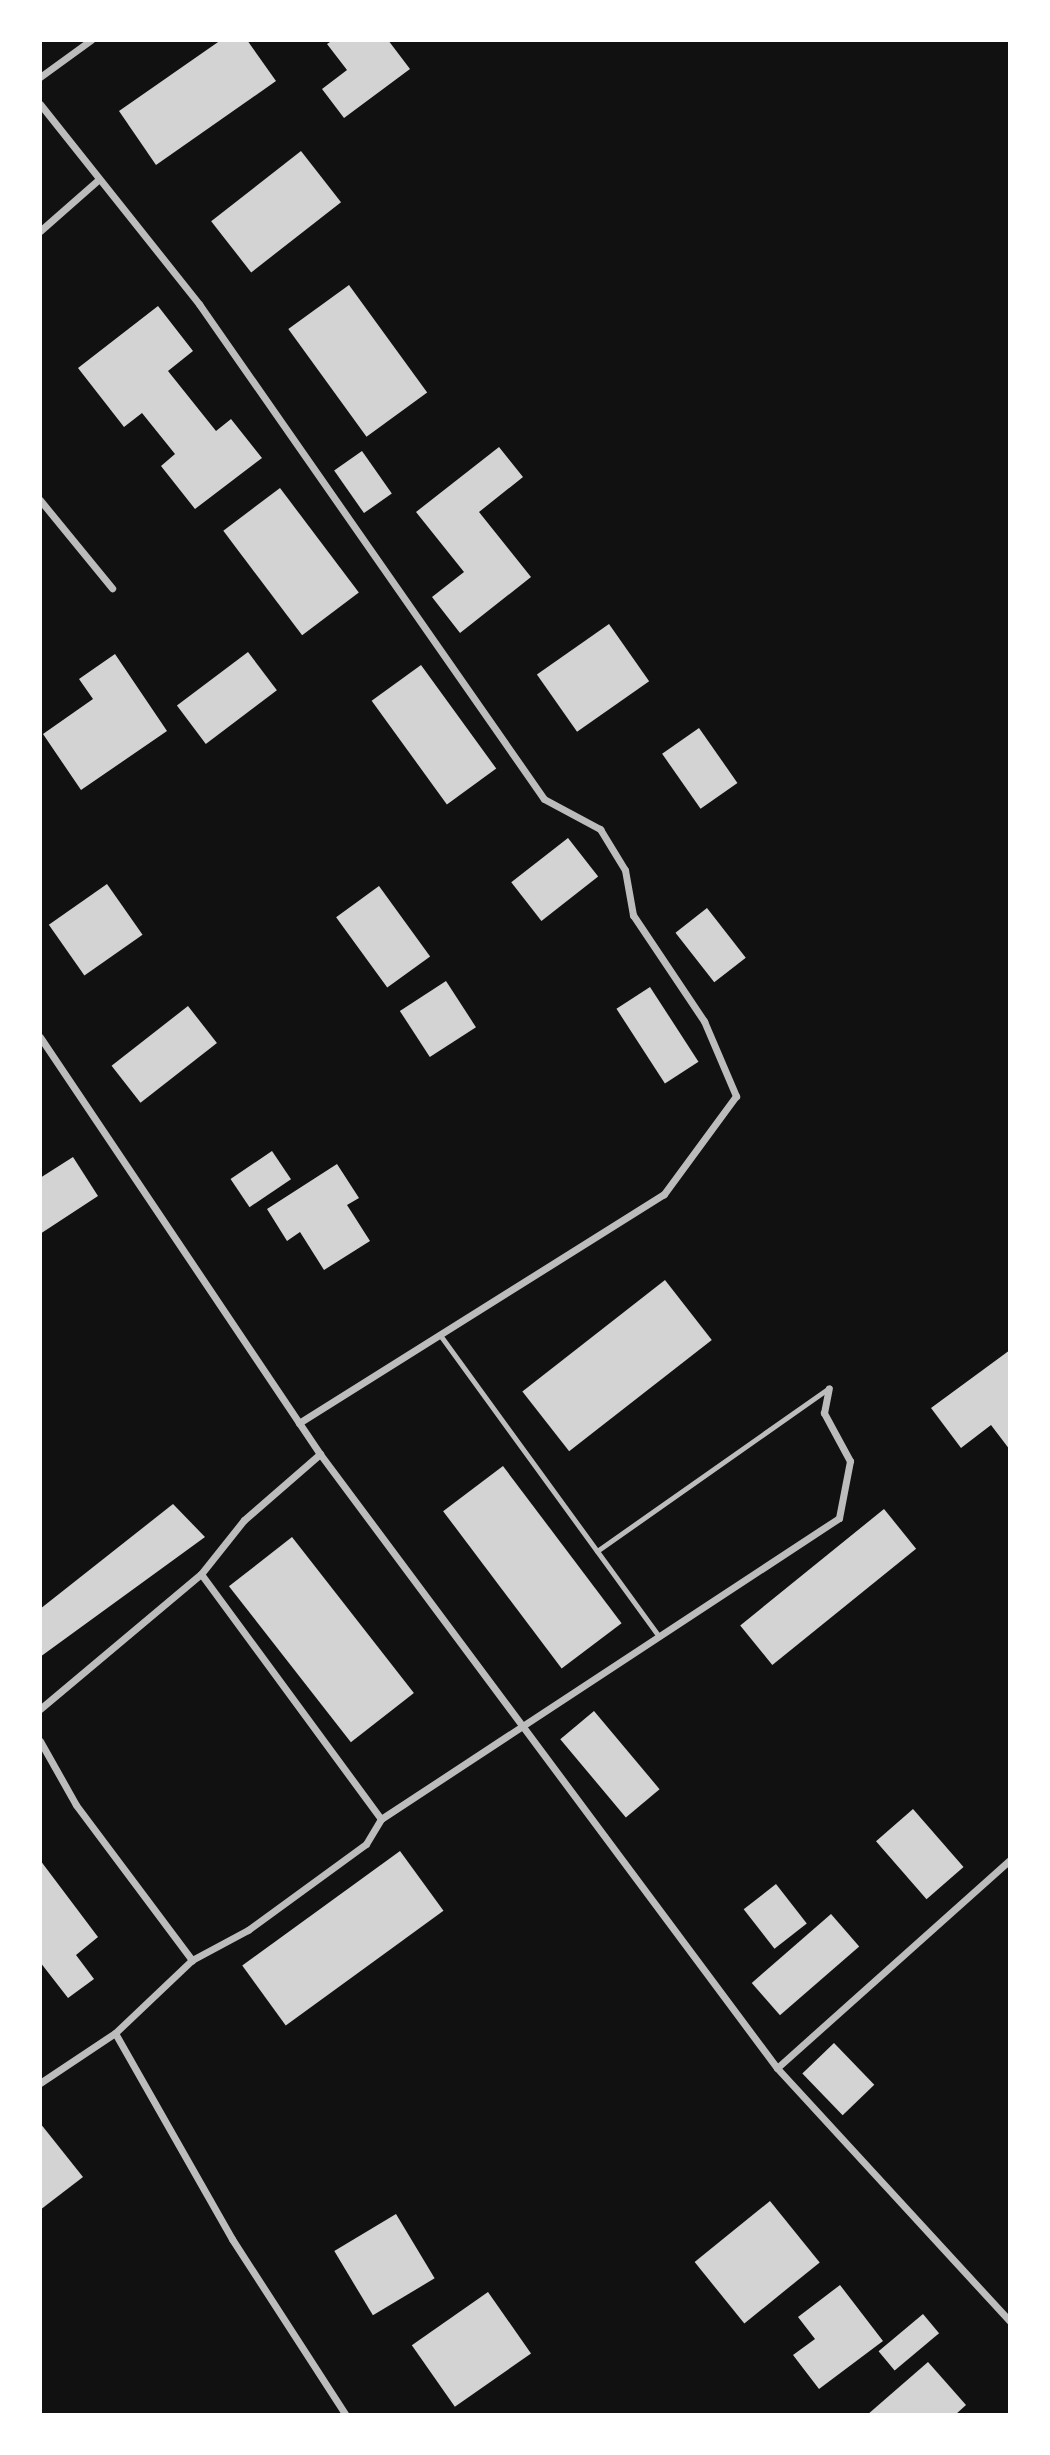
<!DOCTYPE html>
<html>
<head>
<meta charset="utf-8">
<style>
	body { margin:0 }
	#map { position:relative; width:1050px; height:2455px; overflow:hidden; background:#111; font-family:Rubik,sans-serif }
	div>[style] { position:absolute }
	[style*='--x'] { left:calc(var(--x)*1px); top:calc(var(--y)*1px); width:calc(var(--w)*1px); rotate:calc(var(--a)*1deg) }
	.building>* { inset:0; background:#d3d3d3; transform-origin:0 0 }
	.service>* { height:5px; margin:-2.5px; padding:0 2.5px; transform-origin:2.5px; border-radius:2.5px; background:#bcbcbc }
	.minor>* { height:7px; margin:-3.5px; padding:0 3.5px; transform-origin:3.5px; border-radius:3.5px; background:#bcbcbc }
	span { translate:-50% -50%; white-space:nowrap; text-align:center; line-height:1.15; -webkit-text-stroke:6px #fff; paint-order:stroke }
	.frame { position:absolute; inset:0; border:42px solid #fff; pointer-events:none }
</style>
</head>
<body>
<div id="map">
	<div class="building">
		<div style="clip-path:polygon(221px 40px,247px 40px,276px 81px,156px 165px,119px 111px)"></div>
		<div style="clip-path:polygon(333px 40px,388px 40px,410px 69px,344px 118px,322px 89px,347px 70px,327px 44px)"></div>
		<div style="left:301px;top:151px;width:65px;height:114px;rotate:52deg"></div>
		<div style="left:349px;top:285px;width:133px;height:75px;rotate:54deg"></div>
		<div style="clip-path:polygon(158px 306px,193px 351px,168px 371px,216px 431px,231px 419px,262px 458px,195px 509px,161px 466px,175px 454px,142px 413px,124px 427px,78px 368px)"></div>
		<div style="clip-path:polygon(499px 447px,523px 477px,479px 512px,531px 577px,460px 633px,432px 597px,464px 572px,416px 512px)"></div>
		<div style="left:362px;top:451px;width:52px;height:34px;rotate:55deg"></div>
		<div style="left:280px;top:488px;width:131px;height:71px;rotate:53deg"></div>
		<div style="left:609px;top:624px;width:70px;height:88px;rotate:55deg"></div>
		<div style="left:248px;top:652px;width:48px;height:89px;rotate:53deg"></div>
		<div style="clip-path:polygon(115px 654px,167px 731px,81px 790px,43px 734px,93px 699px,79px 679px)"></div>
		<div style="left:421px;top:665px;width:128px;height:61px;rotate:54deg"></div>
		<div style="left:699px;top:728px;width:67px;height:45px;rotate:55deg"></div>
		<div style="left:568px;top:838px;width:49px;height:72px;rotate:52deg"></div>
		<div style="left:107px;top:884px;width:62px;height:71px;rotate:55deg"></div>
		<div style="left:379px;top:886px;width:87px;height:53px;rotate:54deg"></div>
		<div style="left:707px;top:908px;width:63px;height:40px;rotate:52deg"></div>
		<div style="left:446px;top:981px;width:55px;height:55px;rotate:57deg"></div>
		<div style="left:650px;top:987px;width:89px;height:40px;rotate:57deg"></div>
		<div style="left:188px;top:1006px;width:47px;height:97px;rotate:52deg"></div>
		<div style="left:272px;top:1151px;width:34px;height:50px;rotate:56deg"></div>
		<div style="clip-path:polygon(73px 1157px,98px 1196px,40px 1234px,40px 1178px)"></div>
		<div style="clip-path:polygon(337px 1164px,359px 1198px,347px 1205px,370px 1241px,324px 1270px,300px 1232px,287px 1241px,267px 1209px)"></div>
		<div style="left:665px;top:1280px;width:76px;height:181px;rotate:52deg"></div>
		<div style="clip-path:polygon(1010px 1350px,1010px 1450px,991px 1425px,961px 1448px,931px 1408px)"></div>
		<div style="left:503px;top:1466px;width:197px;height:75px;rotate:53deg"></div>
		<div style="clip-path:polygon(173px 1504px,205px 1537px,40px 1657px,40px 1609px)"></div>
		<div style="left:884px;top:1509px;width:51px;height:185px;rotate:51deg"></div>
		<div style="left:292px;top:1537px;width:198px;height:80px;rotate:52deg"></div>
		<div style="left:594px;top:1711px;width:102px;height:44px;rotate:50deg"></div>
		<div style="left:913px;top:1809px;width:77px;height:49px;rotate:49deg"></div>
		<div style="left:400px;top:1851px;width:74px;height:195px;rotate:54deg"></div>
		<div style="clip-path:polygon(40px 1860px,98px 1937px,76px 1955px,94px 1979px,68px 1998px,40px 1962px)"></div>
		<div style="left:776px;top:1884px;width:50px;height:41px;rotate:52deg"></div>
		<div style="left:831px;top:1914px;width:43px;height:105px;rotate:49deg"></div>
		<div style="left:834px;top:2043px;width:58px;height:44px;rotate:46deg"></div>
		<div style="clip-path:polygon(40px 2123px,83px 2177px,40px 2210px)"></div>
		<div style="left:770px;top:2201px;width:79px;height:97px;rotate:51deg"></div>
		<div style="left:396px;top:2214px;width:75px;height:72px;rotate:59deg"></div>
		<div style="clip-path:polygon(840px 2285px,883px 2341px,819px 2389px,793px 2355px,815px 2339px,798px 2317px)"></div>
		<div style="left:488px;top:2292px;width:75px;height:93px;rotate:55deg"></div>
		<div style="left:923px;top:2314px;width:25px;height:58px;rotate:50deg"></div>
		<div style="clip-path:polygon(928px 2362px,966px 2405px,955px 2415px,867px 2415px)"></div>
	</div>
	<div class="service">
		<div style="--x:440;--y:1335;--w:372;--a:54"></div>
		<div style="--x:597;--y:1551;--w:284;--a:-35.1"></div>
	</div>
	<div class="minor">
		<div style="--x:40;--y:77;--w:63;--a:-36"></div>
		<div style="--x:40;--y:104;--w:256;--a:51.5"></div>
		<div style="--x:199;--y:304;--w:603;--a:55.12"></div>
		<div style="--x:544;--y:799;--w:64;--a:28.2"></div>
		<div style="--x:600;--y:829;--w:48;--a:58.6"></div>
		<div style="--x:625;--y:870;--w:46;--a:79.9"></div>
		<div style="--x:633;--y:915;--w:128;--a:56.2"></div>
		<div style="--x:704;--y:1021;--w:82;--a:66.9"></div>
		<div style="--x:736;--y:1096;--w:122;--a:126.3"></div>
		<div style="--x:664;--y:1194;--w:431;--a:147.9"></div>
		<div style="--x:40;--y:231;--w:77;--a:-41.3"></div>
		<div style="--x:40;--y:500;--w:114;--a:50.7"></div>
		<div style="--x:40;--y:1037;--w:502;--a:56.12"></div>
		<div style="--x:320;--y:1454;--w:765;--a:53.34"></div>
		<div style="--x:777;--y:2068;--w:344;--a:47.4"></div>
		<div style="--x:40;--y:1709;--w:210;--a:-40"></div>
		<div style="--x:201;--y:1574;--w:69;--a:-51.5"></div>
		<div style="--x:244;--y:1520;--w:101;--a:-41"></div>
		<div style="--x:40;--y:1741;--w:73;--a:60.6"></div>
		<div style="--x:76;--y:1805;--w:194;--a:53.2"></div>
		<div style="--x:192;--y:1960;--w:106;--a:136.5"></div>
		<div style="--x:115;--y:2033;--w:237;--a:60.4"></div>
		<div style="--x:232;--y:2239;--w:210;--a:57.1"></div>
		<div style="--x:381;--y:1819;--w:548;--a:-33.31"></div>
		<div style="--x:839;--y:1518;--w:58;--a:-79.1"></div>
		<div style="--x:850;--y:1461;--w:55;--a:-118.4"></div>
		<div style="--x:824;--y:1413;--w:25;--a:-79"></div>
		<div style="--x:192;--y:1960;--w:64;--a:-28.2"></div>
		<div style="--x:248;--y:1930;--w:146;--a:-36.1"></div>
		<div style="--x:366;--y:1844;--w:29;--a:-59"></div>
		<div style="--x:381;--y:1819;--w:304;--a:-126.3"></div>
		<div style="--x:777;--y:2068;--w:312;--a:-41.8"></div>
		<div style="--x:40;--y:2083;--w:90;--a:-33.7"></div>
	</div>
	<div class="frame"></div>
</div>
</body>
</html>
